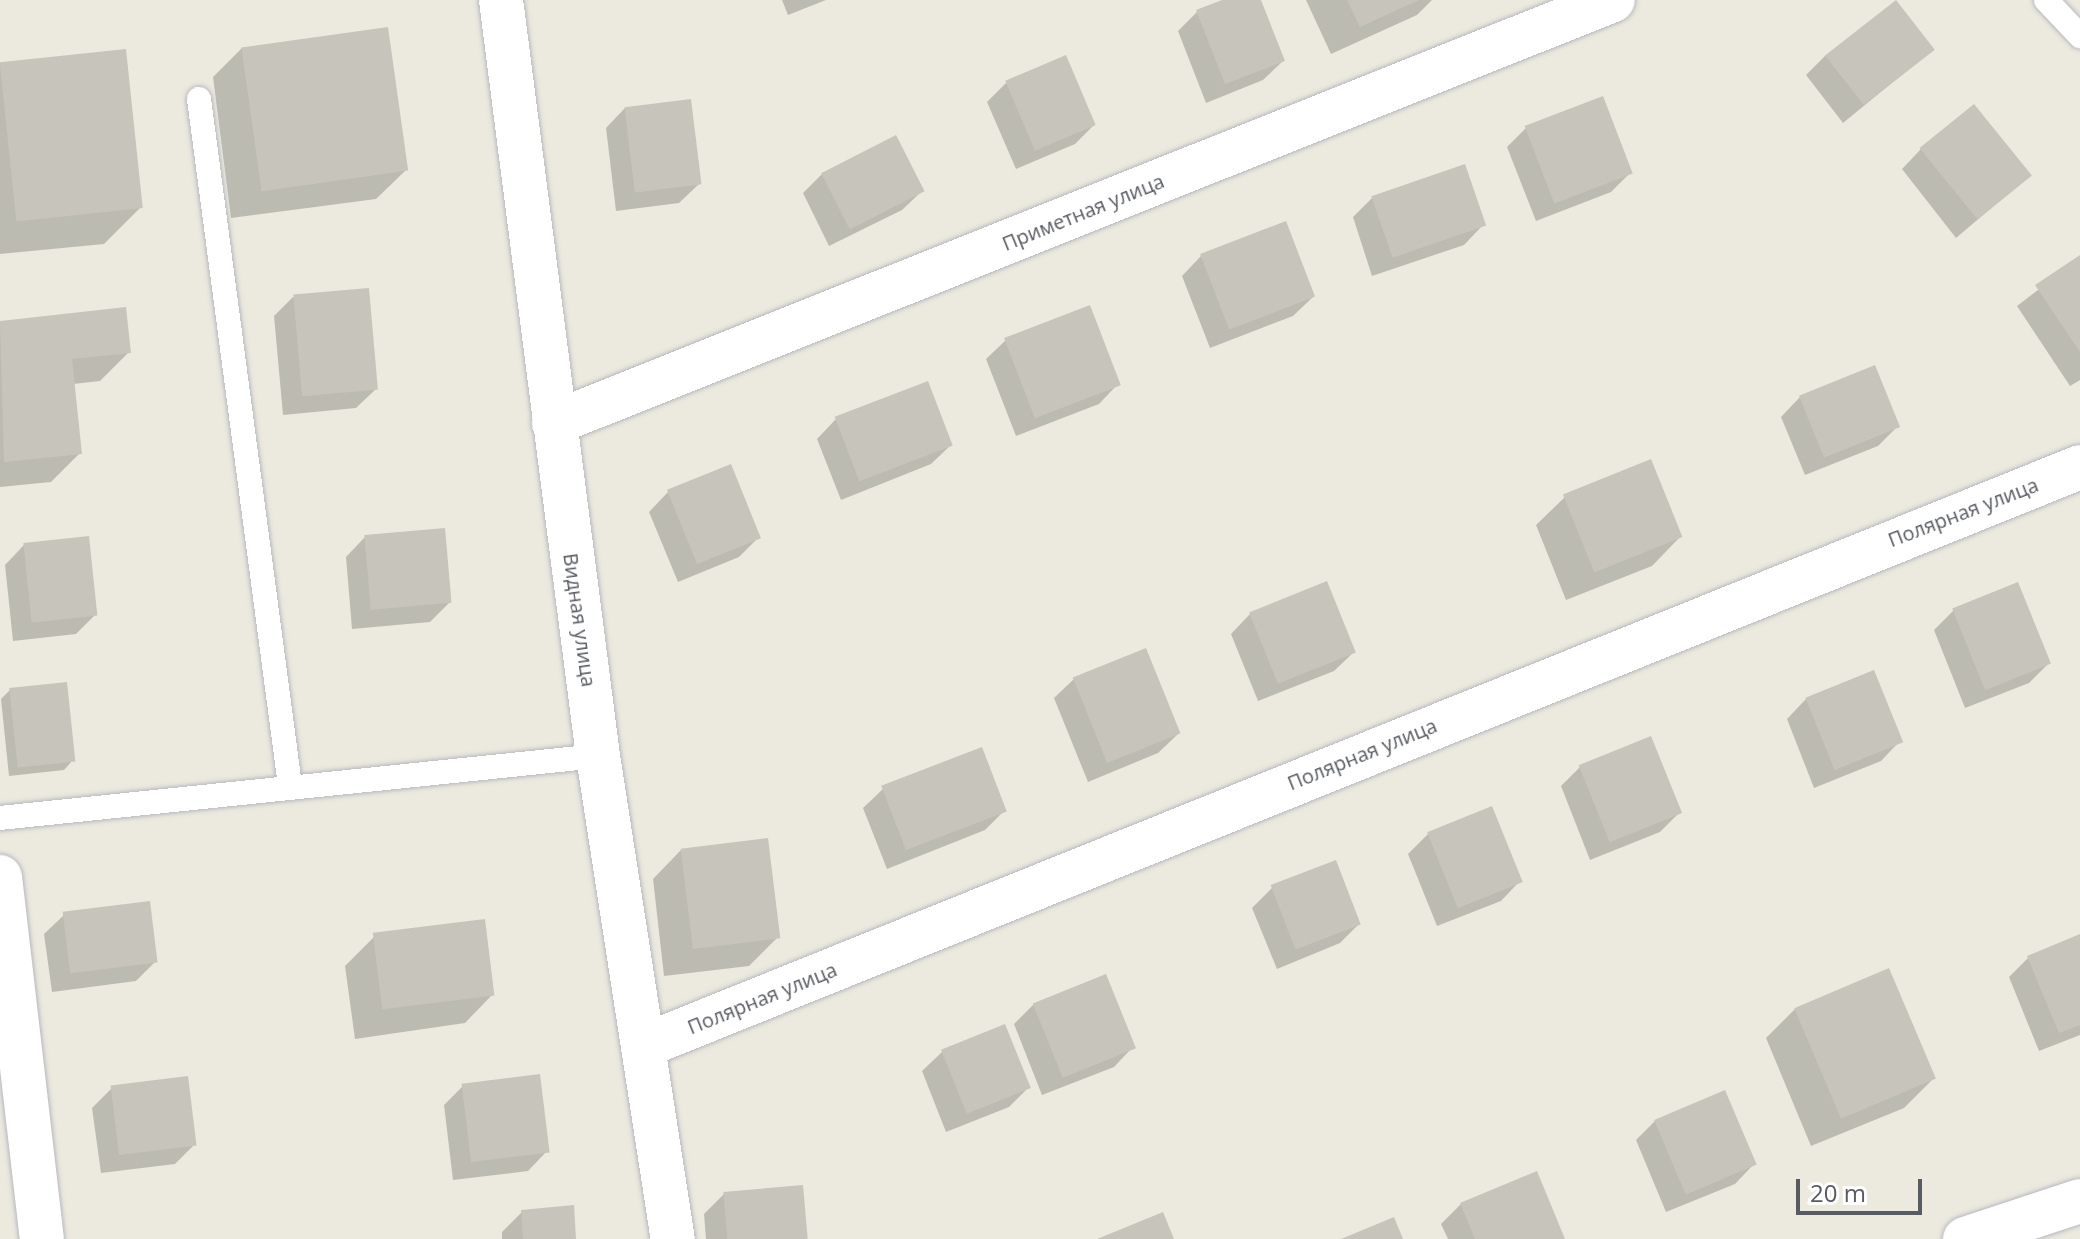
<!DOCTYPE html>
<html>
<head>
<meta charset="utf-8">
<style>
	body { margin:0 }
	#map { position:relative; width:2080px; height:1239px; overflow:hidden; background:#eceadf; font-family:"Open Sans",sans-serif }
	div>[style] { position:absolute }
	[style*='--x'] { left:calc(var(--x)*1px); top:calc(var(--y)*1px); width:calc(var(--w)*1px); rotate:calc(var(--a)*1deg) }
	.shadow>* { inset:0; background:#0003 }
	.building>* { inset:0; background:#c7c4bc; transform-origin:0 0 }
	.roads { filter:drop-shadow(0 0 2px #b7b9bf) drop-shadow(0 0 2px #b7b9bf) }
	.service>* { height:24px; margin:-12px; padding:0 12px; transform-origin:12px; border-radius:12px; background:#fff }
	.minor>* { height:44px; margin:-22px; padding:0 22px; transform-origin:22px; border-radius:22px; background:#fff }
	span { translate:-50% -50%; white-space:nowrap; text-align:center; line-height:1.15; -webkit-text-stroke:6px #fff; paint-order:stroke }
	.street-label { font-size:20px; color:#585b61 }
	.scale { position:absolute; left:1796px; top:1179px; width:126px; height:36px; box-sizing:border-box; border:4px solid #585b61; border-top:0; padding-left:10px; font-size:24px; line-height:28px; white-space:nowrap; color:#585b61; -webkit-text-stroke:6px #fff; paint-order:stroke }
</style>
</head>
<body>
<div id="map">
	<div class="shadow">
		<div style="clip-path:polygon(782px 0,826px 0,788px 15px)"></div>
		<div style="clip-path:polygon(1227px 0,1259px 0,1283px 61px,1263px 80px,1206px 103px,1178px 31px,1197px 12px)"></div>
		<div style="clip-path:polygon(1306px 0,1432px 0,1417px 15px,1331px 54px)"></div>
		<div style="clip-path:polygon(242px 48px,405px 171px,376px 199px,231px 218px,213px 77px)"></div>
		<div style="clip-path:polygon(1932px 50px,1843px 123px,1806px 75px,1826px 55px)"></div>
		<div style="clip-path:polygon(0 65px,141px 207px,104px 244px,0 254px)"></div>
		<div style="clip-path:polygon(1006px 83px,1094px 125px,1075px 144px,1016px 169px,987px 102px)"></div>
		<div style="clip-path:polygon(625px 108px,699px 184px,679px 203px,616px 211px,606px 128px)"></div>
		<div style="clip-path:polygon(1527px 127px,1630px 173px,1611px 192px,1536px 221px,1507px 147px)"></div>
		<div style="clip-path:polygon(1921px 149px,2029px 176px,1956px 238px,1902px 169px)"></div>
		<div style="clip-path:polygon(823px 173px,922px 191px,902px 210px,829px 246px,803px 193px)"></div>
		<div style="clip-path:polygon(1372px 198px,1483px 225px,1464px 245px,1372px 276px,1353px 217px)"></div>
		<div style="clip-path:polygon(1201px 256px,1313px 297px,1293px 316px,1210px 348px,1182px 276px)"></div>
		<div style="clip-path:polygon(2080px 258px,2080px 380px,2070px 386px,2017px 306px)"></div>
		<div style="clip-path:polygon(293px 297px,376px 389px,356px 408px,283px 415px,274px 316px)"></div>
		<div style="clip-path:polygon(124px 310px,129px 352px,100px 381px,73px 384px,80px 453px,51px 482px,0 487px,0 323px)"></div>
		<div style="clip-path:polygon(1006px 340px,1118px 384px,1099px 404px,1016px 436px,986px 359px)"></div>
		<div style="clip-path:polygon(1800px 397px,1898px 426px,1878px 446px,1805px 475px,1781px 417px)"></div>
		<div style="clip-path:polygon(836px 419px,951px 445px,931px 464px,841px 500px,817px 439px)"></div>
		<div style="clip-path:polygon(668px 492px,759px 537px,739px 557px,678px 582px,649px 512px)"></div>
		<div style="clip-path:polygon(1565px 497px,1680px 537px,1652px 566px,1566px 600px,1536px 525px)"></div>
		<div style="clip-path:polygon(365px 537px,450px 602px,430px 622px,352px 629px,346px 557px)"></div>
		<div style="clip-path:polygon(24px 545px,95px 615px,76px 634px,13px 641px,5px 565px)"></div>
		<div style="clip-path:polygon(1954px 610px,2049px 663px,2029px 683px,1965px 708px,1934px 630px)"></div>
		<div style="clip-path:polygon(1250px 614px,1354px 652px,1334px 671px,1258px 701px,1231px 634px)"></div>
		<div style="clip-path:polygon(1074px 679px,1178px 734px,1158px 753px,1088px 782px,1054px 698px)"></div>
		<div style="clip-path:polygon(10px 690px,73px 760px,64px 770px,9px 776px,1px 699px)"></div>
		<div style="clip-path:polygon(1806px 699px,1900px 741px,1881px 761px,1814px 788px,1787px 719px)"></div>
		<div style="clip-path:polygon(1580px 767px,1680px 812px,1660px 832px,1590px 860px,1561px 786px)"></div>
		<div style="clip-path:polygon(883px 789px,1005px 810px,985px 830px,887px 869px,863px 808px)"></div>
		<div style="clip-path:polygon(1428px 834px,1520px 881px,1501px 901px,1437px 926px,1408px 854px)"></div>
		<div style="clip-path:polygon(681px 850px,778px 937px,749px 966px,664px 976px,653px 879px)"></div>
		<div style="clip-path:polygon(1272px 888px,1359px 924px,1340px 943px,1277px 969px,1252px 908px)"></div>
		<div style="clip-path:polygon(64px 915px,156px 961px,136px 981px,52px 992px,44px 934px)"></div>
		<div style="clip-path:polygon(2080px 936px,2080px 1035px,2039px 1051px,2009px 977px,2028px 958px)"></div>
		<div style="clip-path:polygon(374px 937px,493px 994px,465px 1023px,355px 1039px,345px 966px)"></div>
		<div style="clip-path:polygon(1033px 1005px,1133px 1047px,1114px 1067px,1042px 1095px,1014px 1024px)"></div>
		<div style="clip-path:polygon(1795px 1009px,1933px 1079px,1904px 1108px,1811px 1146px,1766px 1038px)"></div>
		<div style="clip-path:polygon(1004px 1027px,1029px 1087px,1009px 1107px,946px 1132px,922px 1071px,942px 1052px)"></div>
		<div style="clip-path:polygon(463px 1086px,547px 1151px,528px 1171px,453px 1180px,444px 1105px)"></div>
		<div style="clip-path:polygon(112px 1088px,195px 1144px,175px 1164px,101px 1173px,92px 1108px)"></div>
		<div style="clip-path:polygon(1655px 1121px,1754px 1164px,1735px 1184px,1666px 1212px,1636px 1140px)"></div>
		<div style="clip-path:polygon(724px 1194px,806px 1239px,706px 1239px,704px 1214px)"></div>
		<div style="clip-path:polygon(1461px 1204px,1563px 1239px,1448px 1239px,1441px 1224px)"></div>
		<div style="clip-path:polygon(522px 1212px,574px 1239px,502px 1239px,502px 1232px)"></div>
	</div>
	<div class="building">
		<div style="clip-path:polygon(1222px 0,1261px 0,1285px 61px,1225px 84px,1196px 10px)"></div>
		<div style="clip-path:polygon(1347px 0,1419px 0,1360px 27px)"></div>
		<div style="left:1896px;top:0;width:63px;height:90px;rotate:52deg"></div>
		<div style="left:388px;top:27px;width:145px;height:148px;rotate:82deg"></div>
		<div style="left:126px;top:49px;width:160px;height:127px;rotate:84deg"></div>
		<div style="left:1066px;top:55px;width:76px;height:66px;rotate:67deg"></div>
		<div style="left:1603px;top:96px;width:83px;height:84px;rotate:69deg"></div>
		<div style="left:691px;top:99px;width:86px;height:67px;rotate:83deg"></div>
		<div style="left:1974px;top:104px;width:92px;height:70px;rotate:51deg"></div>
		<div style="left:896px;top:135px;width:63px;height:84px;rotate:63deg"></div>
		<div style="left:1465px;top:164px;width:65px;height:99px;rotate:71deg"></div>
		<div style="left:1286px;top:221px;width:81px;height:92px;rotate:69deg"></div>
		<div style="clip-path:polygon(2080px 255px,2080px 352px,2035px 285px)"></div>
		<div style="left:369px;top:288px;width:102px;height:76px;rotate:85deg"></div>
		<div style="left:1090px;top:305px;width:86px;height:92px;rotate:69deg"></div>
		<div style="clip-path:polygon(126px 307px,131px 353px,72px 359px,82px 454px,4px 462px,0 321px)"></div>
		<div style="left:1875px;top:365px;width:67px;height:82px;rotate:68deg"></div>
		<div style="left:928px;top:381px;width:69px;height:100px;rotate:69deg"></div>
		<div style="left:1651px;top:459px;width:84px;height:95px;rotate:68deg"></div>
		<div style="left:731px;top:464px;width:80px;height:69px;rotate:68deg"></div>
		<div style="left:445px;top:528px;width:75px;height:81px;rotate:85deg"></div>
		<div style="left:89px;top:536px;width:80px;height:66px;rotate:84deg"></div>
		<div style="left:1327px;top:581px;width:77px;height:84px;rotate:68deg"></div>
		<div style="left:2018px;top:582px;width:88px;height:71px;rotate:68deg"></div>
		<div style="left:1146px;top:648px;width:92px;height:79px;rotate:68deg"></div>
		<div style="left:1874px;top:670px;width:78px;height:74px;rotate:68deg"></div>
		<div style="left:67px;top:682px;width:80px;height:58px;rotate:84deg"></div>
		<div style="left:1651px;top:736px;width:83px;height:78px;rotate:68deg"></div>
		<div style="left:982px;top:747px;width:69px;height:108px;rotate:69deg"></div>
		<div style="left:1492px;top:806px;width:82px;height:70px;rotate:68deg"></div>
		<div style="left:768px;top:838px;width:101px;height:88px;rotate:83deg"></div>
		<div style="left:1336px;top:860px;width:69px;height:70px;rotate:69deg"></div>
		<div style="left:150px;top:901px;width:62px;height:88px;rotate:83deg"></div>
		<div style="left:485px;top:919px;width:77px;height:113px;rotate:83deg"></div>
		<div style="clip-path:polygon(2080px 934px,2080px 1025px,2059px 1033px,2027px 956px)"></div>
		<div style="left:1889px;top:968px;width:120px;height:103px;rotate:67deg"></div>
		<div style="left:1106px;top:974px;width:80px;height:79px;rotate:68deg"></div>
		<div style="left:1005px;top:1024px;width:69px;height:69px;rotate:68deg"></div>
		<div style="left:540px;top:1074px;width:79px;height:79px;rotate:83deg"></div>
		<div style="left:188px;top:1076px;width:70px;height:78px;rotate:83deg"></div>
		<div style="left:1725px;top:1090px;width:81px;height:77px;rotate:67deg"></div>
		<div style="clip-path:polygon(1537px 1171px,1565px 1239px,1475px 1239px,1460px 1203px)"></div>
		<div style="left:803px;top:1185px;width:54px;height:80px;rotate:85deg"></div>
		<div style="clip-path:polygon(574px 1205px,576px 1239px,523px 1239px,521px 1210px)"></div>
		<div style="clip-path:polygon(1163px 1212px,1174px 1239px,1097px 1239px)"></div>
		<div style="clip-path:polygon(1394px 1217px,1403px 1239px,1341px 1239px)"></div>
	</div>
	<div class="roads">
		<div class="service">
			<div style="--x:2046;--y:0;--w:50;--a:46.6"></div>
			<div style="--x:199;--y:99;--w:693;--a:82.45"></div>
			<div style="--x:0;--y:818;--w:601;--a:-5.92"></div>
		</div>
		<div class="minor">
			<div style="--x:501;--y:0;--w:762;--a:82.69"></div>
			<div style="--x:598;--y:756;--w:489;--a:81.2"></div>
			<div style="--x:554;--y:423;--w:1140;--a:-21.77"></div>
			<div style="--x:0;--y:877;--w:364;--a:83.4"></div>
			<div style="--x:646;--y:1045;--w:1546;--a:-21.95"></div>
			<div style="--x:1965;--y:1239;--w:121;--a:-18.3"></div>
		</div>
	</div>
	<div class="street-label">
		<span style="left:1083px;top:212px;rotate:-22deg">Приметная улица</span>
		<span style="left:1963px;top:512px;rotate:-21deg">Полярная улица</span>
		<span style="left:580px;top:620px;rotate:82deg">Видная улица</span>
		<span style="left:1362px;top:754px;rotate:-22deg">Полярная улица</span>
		<span style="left:762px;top:998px;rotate:-22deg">Полярная улица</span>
	</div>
	<div class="scale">20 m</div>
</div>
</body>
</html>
